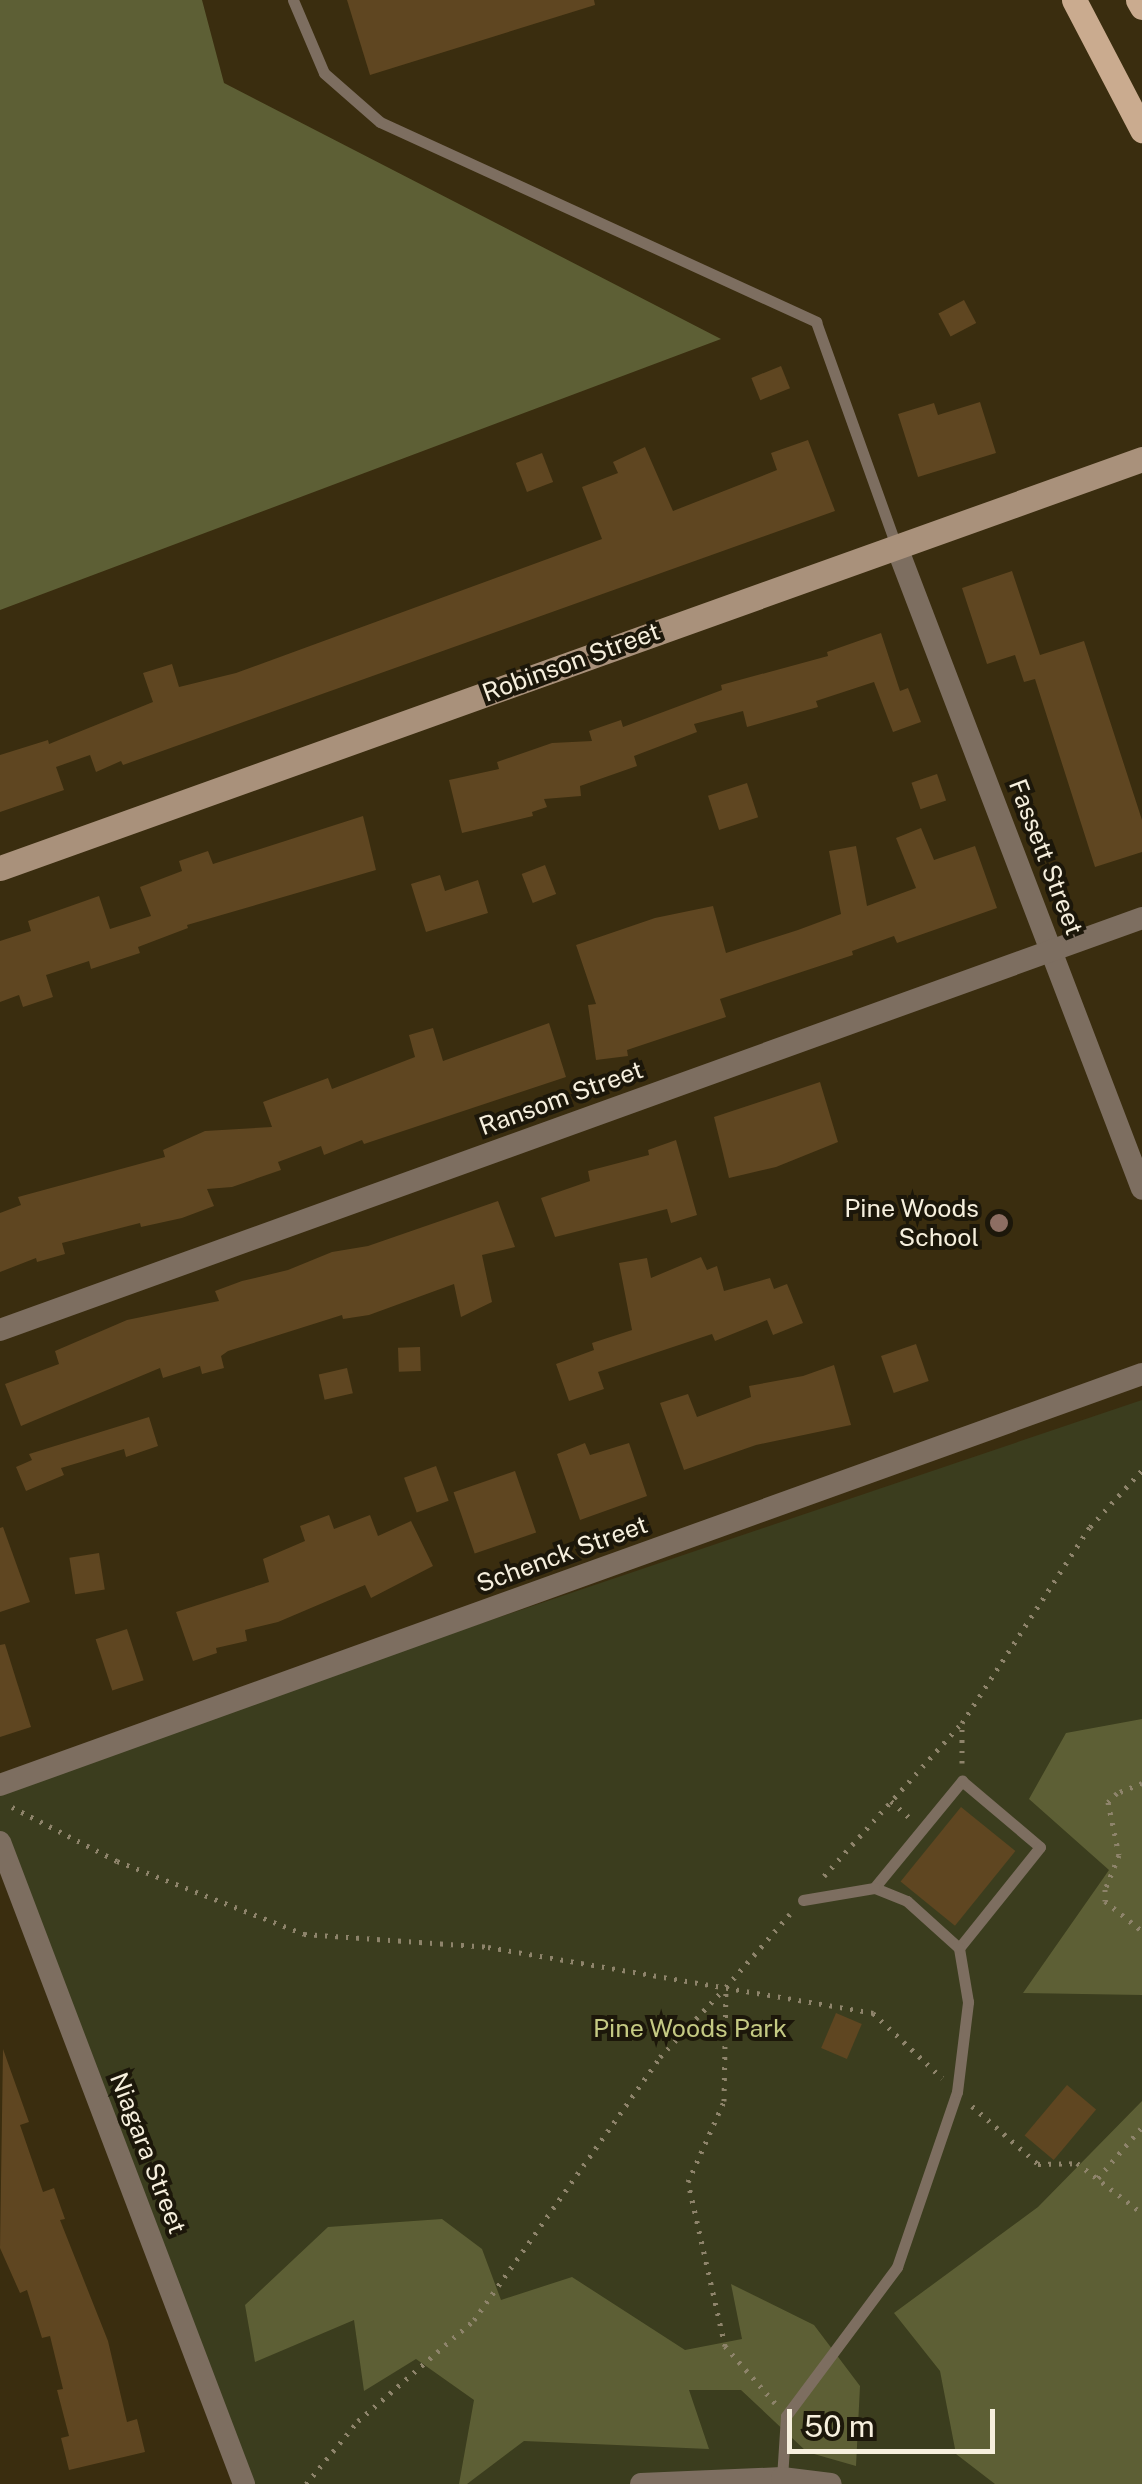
<!DOCTYPE html>
<html>
<head>
<meta charset="utf-8">
<style>
	body { margin:0 }
	#map { position:relative; width:1142px; height:2484px; overflow:hidden; background:#3a2d0f; font-family:"Public Sans",sans-serif }
	div>[style] { position:absolute }
	[style*='--x'] { left:calc(var(--x)*1px); top:calc(var(--y)*1px); width:calc(var(--w)*1px); rotate:calc(var(--a)*1deg) }
	.green>* { inset:0; background:#3b3d1e }
	.forest>* { inset:0; background:#5d5f35 }
	.building>* { inset:0; background:#5f4621; transform-origin:0 0 }
	.path>* { height:5px; margin-top:-2.5px; transform-origin:0; background:repeating-linear-gradient(90deg,#8e846b 0 2.5px,transparent 0 10.5px) }
	.lane>* { height:11px; margin:-5.5px; padding:0 5.5px; transform-origin:5.5px; border-radius:5.5px; background:#7d6e60 }
	.street>* { height:22px; margin:-11px; padding:0 11px; transform-origin:11px; border-radius:11px; background:#7d6e60 }
	.secondary>* { height:25px; margin:-12.5px; padding:0 12.5px; transform-origin:12.5px; border-radius:12.5px; background:#a9917b }
	.primary>* { height:25px; margin:-12.5px; padding:0 12.5px; transform-origin:12.5px; border-radius:12.5px; background:#caab8f }
	.dots>* { width:28px; height:28px; translate:-50% -50%; box-sizing:border-box; border:5px solid #1c170a; border-radius:50% }
	span { translate:-50% -50%; white-space:nowrap; text-align:center; line-height:1.15; -webkit-text-stroke:8px #1c170a; paint-order:stroke }
	.street-label { font-size:25px; color:#f6efdd }
	.poi-label { font-size:25px; color:#f6efdd }
	.right { translate:-100% -50%; text-align:right }
	.park-label { font-size:25px; color:#c5ca83 }
	.scale { position:absolute; left:787px; top:2409px; width:208px; height:45px; box-sizing:border-box; border:5px solid #f6efdd; border-top:0; padding-left:12px; font-size:30px; line-height:35px; white-space:nowrap; color:#f6efdd; -webkit-text-stroke:8px #1c170a; paint-order:stroke }
</style>
</head>
<body>
<div id="map">
	<div class="green">
		<div style="clip-path:polygon(1142px 1400px,1142px 2484px,244px 2484px,0 1842px,0 1786px)"></div>
	</div>
	<div class="forest">
		<div style="clip-path:polygon(0 0,202px 0,224px 83px,721px 339px,0 610px)"></div>
		<div style="clip-path:polygon(1142px 1719px,1142px 1995px,1023px 1993px,1109px 1870px,1029px 1799px,1066px 1733px)"></div>
		<div style="clip-path:polygon(1142px 2101px,1142px 2484px,995px 2484px,956px 2454px,940px 2371px,894px 2313px,1038px 2207px)"></div>
		<div style="clip-path:polygon(442px 2219px,482px 2249px,501px 2300px,572px 2277px,685px 2350px,742px 2339px,731px 2284px,814px 2325px,860px 2386px,856px 2466px,807px 2452px,741px 2390px,689px 2390px,709px 2449px,524px 2441px,467px 2484px,459px 2484px,474px 2400px,416px 2359px,364px 2391px,354px 2320px,255px 2362px,245px 2305px,328px 2227px)"></div>
	</div>
	<div class="building">
		<div style="clip-path:polygon(347px 0,594px 0,595px 5px,370px 75px)"></div>
		<div style="left:964px;top:300px;width:26px;height:29px;rotate:62deg"></div>
		<div style="left:781px;top:366px;width:24px;height:32px;rotate:68deg"></div>
		<div style="clip-path:polygon(980px 402px,996px 453px,918px 477px,898px 414px,934px 403px,938px 415px)"></div>
		<div style="clip-path:polygon(808px 440px,835px 511px,123px 765px,121px 761px,96px 772px,90px 755px,56px 767px,64px 790px,0 812px,0 755px,48px 740px,49px 744px,153px 702px,143px 673px,172px 664px,179px 687px,236px 673px,602px 539px,582px 487px,618px 473px,613px 462px,645px 447px,673px 511px,777px 470px,771px 453px)"></div>
		<div style="left:542px;top:453px;width:31px;height:28px;rotate:69deg"></div>
		<div style="clip-path:polygon(1012px 571px,1040px 655px,1084px 641px,1142px 820px,1142px 852px,1095px 867px,1035px 679px,1024px 682px,1015px 655px,987px 664px,962px 588px)"></div>
		<div style="clip-path:polygon(881px 633px,900px 691px,908px 688px,921px 722px,893px 732px,874px 682px,816px 701px,818px 707px,747px 727px,743px 711px,694px 724px,697px 732px,634px 756px,637px 766px,580px 786px,581px 796px,544px 799px,547px 807px,532px 812px,533px 816px,462px 833px,449px 780px,499px 769px,497px 762px,552px 743px,592px 741px,589px 731px,621px 720px,623px 727px,722px 690px,721px 685px,828px 656px,827px 652px)"></div>
		<div style="left:937px;top:774px;width:28px;height:27px;rotate:71deg"></div>
		<div style="left:747px;top:783px;width:36px;height:41px;rotate:72deg"></div>
		<div style="clip-path:polygon(363px 816px,376px 870px,187px 925px,188px 928px,138px 947px,140px 953px,91px 969px,89px 961px,46px 975px,53px 997px,23px 1007px,19px 995px,0 1002px,0 941px,31px 931px,28px 921px,99px 896px,110px 929px,151px 916px,140px 887px,182px 871px,179px 861px,208px 851px,213px 864px)"></div>
		<div style="clip-path:polygon(921px 828px,934px 860px,975px 846px,997px 908px,897px 943px,894px 936px,852px 951px,853px 955px,720px 999px,726px 1017px,627px 1050px,628px 1056px,596px 1060px,588px 1005px,596px 1004px,576px 945px,655px 918px,713px 906px,726px 953px,798px 930px,841px 914px,829px 851px,856px 846px,867px 906px,916px 888px,896px 838px)"></div>
		<div style="left:545px;top:865px;width:31px;height:25px;rotate:69deg"></div>
		<div style="clip-path:polygon(440px 875px,445px 891px,478px 880px,488px 913px,426px 932px,411px 884px)"></div>
		<div style="clip-path:polygon(549px 1023px,566px 1077px,364px 1144px,362px 1140px,324px 1155px,321px 1146px,278px 1162px,281px 1170px,232px 1187px,207px 1189px,214px 1206px,182px 1218px,141px 1227px,140px 1223px,62px 1243px,65px 1254px,37px 1262px,36px 1258px,0 1272px,0 1213px,21px 1205px,18px 1197px,165px 1157px,163px 1150px,205px 1131px,272px 1127px,263px 1102px,328px 1078px,332px 1089px,415px 1057px,409px 1035px,433px 1028px,443px 1061px)"></div>
		<div style="clip-path:polygon(820px 1082px,838px 1142px,776px 1167px,729px 1178px,714px 1117px)"></div>
		<div style="clip-path:polygon(676px 1140px,697px 1215px,671px 1223px,667px 1209px,555px 1237px,541px 1198px,590px 1181px,588px 1171px,649px 1155px,648px 1150px)"></div>
		<div style="clip-path:polygon(498px 1201px,515px 1247px,482px 1255px,492px 1302px,461px 1317px,454px 1284px,369px 1315px,343px 1319px,342px 1315px,228px 1351px,221px 1356px,224px 1368px,202px 1374px,200px 1366px,163px 1378px,160px 1368px,21px 1426px,5px 1384px,59px 1364px,55px 1351px,127px 1320px,219px 1301px,215px 1291px,242px 1281px,288px 1270px,332px 1252px,368px 1246px)"></div>
		<div style="clip-path:polygon(701px 1257px,707px 1270px,717px 1266px,724px 1291px,770px 1278px,774px 1289px,787px 1284px,803px 1323px,773px 1335px,767px 1320px,715px 1341px,712px 1334px,598px 1372px,604px 1389px,569px 1401px,556px 1364px,594px 1350px,592px 1343px,632px 1330px,619px 1263px,647px 1258px,651px 1278px)"></div>
		<div style="left:916px;top:1344px;width:39px;height:37px;rotate:71deg"></div>
		<div style="left:420px;top:1347px;width:24px;height:22px;rotate:88deg"></div>
		<div style="clip-path:polygon(834px 1365px,851px 1425px,756px 1445px,684px 1470px,660px 1403px,688px 1394px,697px 1417px,751px 1397px,749px 1386px,803px 1376px)"></div>
		<div style="left:347px;top:1368px;width:26px;height:29px;rotate:77deg"></div>
		<div style="clip-path:polygon(149px 1417px,158px 1446px,126px 1457px,124px 1449px,61px 1468px,64px 1475px,26px 1491px,16px 1467px,32px 1460px,29px 1454px)"></div>
		<div style="clip-path:polygon(585px 1443px,590px 1455px,629px 1443px,647px 1496px,580px 1520px,557px 1454px)"></div>
		<div style="left:436px;top:1466px;width:37px;height:34px;rotate:70deg"></div>
		<div style="left:515px;top:1471px;width:65px;height:65px;rotate:71deg"></div>
		<div style="clip-path:polygon(329px 1515px,334px 1529px,370px 1515px,378px 1536px,411px 1521px,433px 1566px,371px 1598px,365px 1585px,278px 1622px,245px 1630px,247px 1641px,216px 1648px,217px 1653px,193px 1661px,176px 1612px,269px 1582px,263px 1559px,305px 1541px,300px 1526px)"></div>
		<div style="clip-path:polygon(3px 1527px,30px 1602px,0 1612px,0 1528px)"></div>
		<div style="left:99px;top:1553px;width:37px;height:30px;rotate:81deg"></div>
		<div style="left:127px;top:1629px;width:54px;height:33px;rotate:72deg"></div>
		<div style="clip-path:polygon(5px 1644px,31px 1727px,0 1737px,0 1645px)"></div>
		<div style="left:961px;top:1807px;width:70px;height:96px;rotate:39deg"></div>
		<div style="left:836px;top:2013px;width:28px;height:38px;rotate:23deg"></div>
		<div style="clip-path:polygon(3px 2049px,29px 2122px,20px 2125px,43px 2192px,54px 2188px,65px 2219px,60px 2220px,108px 2341px,127px 2422px,137px 2419px,145px 2452px,69px 2470px,61px 2438px,69px 2436px,57px 2390px,63px 2389px,50px 2336px,42px 2338px,27px 2290px,20px 2293px,0 2248px)"></div>
		<div style="left:1067px;top:2085px;width:38px;height:66px;rotate:40deg"></div>
	</div>
	<div class="path">
		<div style="--x:962;--y:1763;--w:39;--a:-90"></div>
		<div style="--x:1142;--y:1783;--w:27;--a:158"></div>
		<div style="--x:1117;--y:1793;--w:13;--a:135"></div>
		<div style="--x:1108;--y:1802;--w:54;--a:78.3"></div>
		<div style="--x:1119;--y:1855;--w:37;--a:112"></div>
		<div style="--x:1105;--y:1889;--w:12;--a:90"></div>
		<div style="--x:1105;--y:1901;--w:48;--a:39"></div>
		<div style="--x:891;--y:1801;--w:24;--a:42"></div>
		<div style="--x:12;--y:1807;--w:118;--a:27.2"></div>
		<div style="--x:117;--y:1861;--w:201;--a:21.3"></div>
		<div style="--x:304;--y:1934;--w:184;--a:4"></div>
		<div style="--x:488;--y:1947;--w:391;--a:9.7"></div>
		<div style="--x:873;--y:2013;--w:95;--a:43.3"></div>
		<div style="--x:824;--y:1876;--w:206;--a:-48"></div>
		<div style="--x:962;--y:1723;--w:234;--a:-56.9"></div>
		<div style="--x:1090;--y:1527;--w:77;--a:-47.6"></div>
		<div style="--x:972;--y:2106;--w:88;--a:41.3"></div>
		<div style="--x:1038;--y:2164;--w:39;--a:-1"></div>
		<div style="--x:1077;--y:2163;--w:82;--a:37.6"></div>
		<div style="--x:1098;--y:2178;--w:67;--a:-49.2"></div>
		<div style="--x:775;--y:2403;--w:76;--a:-131.3"></div>
		<div style="--x:725;--y:2346;--w:168;--a:-102.7"></div>
		<div style="--x:688;--y:2182;--w:89;--a:-66"></div>
		<div style="--x:724;--y:2101;--w:114;--a:-89"></div>
		<div style="--x:726;--y:1987;--w:97;--a:-48.8"></div>
		<div style="--x:306;--y:2484;--w:82;--a:-50.5"></div>
		<div style="--x:358;--y:2421;--w:154;--a:-41"></div>
		<div style="--x:474;--y:2320;--w:322;--a:-54.7"></div>
		<div style="--x:660;--y:2057;--w:93;--a:-46.7"></div>
	</div>
	<div class="lane">
		<div style="--x:293;--y:0;--w:79;--a:67"></div>
		<div style="--x:324;--y:73;--w:74;--a:41.2"></div>
		<div style="--x:380;--y:122;--w:480;--a:24.6"></div>
		<div style="--x:816;--y:322;--w:237;--a:70.3"></div>
		<div style="--x:874;--y:1888;--w:139;--a:-50.6"></div>
		<div style="--x:962;--y:1781;--w:102;--a:40.2"></div>
		<div style="--x:1040;--y:1847;--w:129;--a:128.7"></div>
		<div style="--x:782;--y:2478;--w:62;--a:-86.3"></div>
		<div style="--x:786;--y:2416;--w:186;--a:-53.3"></div>
		<div style="--x:897;--y:2267;--w:185;--a:-71.1"></div>
		<div style="--x:957;--y:2092;--w:91;--a:-83"></div>
		<div style="--x:968;--y:2002;--w:55;--a:-99.5"></div>
		<div style="--x:959;--y:1948;--w:70;--a:-137.9"></div>
		<div style="--x:907;--y:1901;--w:35;--a:-158"></div>
		<div style="--x:874;--y:1888;--w:72;--a:170.4"></div>
	</div>
	<div class="street">
		<div style="--x:896;--y:545;--w:689;--a:69.09"></div>
		<div style="--x:0;--y:1330;--w:1214;--a:-19.84"></div>
		<div style="--x:0;--y:1785;--w:1214;--a:-19.79"></div>
		<div style="--x:0;--y:1842;--w:687;--a:69.19"></div>
		<div style="--x:641;--y:2484;--w:141;--a:-2.4"></div>
		<div style="--x:782;--y:2478;--w:49;--a:7"></div>
	</div>
	<div class="secondary">
		<div style="--x:0;--y:868;--w:1213;--a:-19.7"></div>
	</div>
	<div class="primary">
		<div style="--x:1074;--y:0;--w:147;--a:62.4"></div>
		<div style="--x:1138;--y:0;--w:8;--a:60"></div>
	</div>
	<div class="dots">
		<div style="left:999px;top:1223px;background:#8d6e63"></div>
	</div>
	<div class="street-label">
		<span style="left:571px;top:662px;rotate:-20deg">Robinson Street</span>
		<span style="left:1046px;top:857px;rotate:69deg">Fassett Street</span>
		<span style="left:561px;top:1098px;rotate:-20deg">Ransom Street</span>
		<span style="left:562px;top:1554px;rotate:-20deg">Schenck Street</span>
		<span style="left:148px;top:2153px;rotate:69deg">Niagara Street</span>
	</div>
	<div class="poi-label">
		<span class="right" style="left:979px;top:1223px">Pine Woods<br>School</span>
	</div>
	<div class="park-label">
		<span style="left:690px;top:2028px">Pine Woods Park</span>
	</div>
	<div class="scale">50 m</div>
</div>
</body>
</html>
